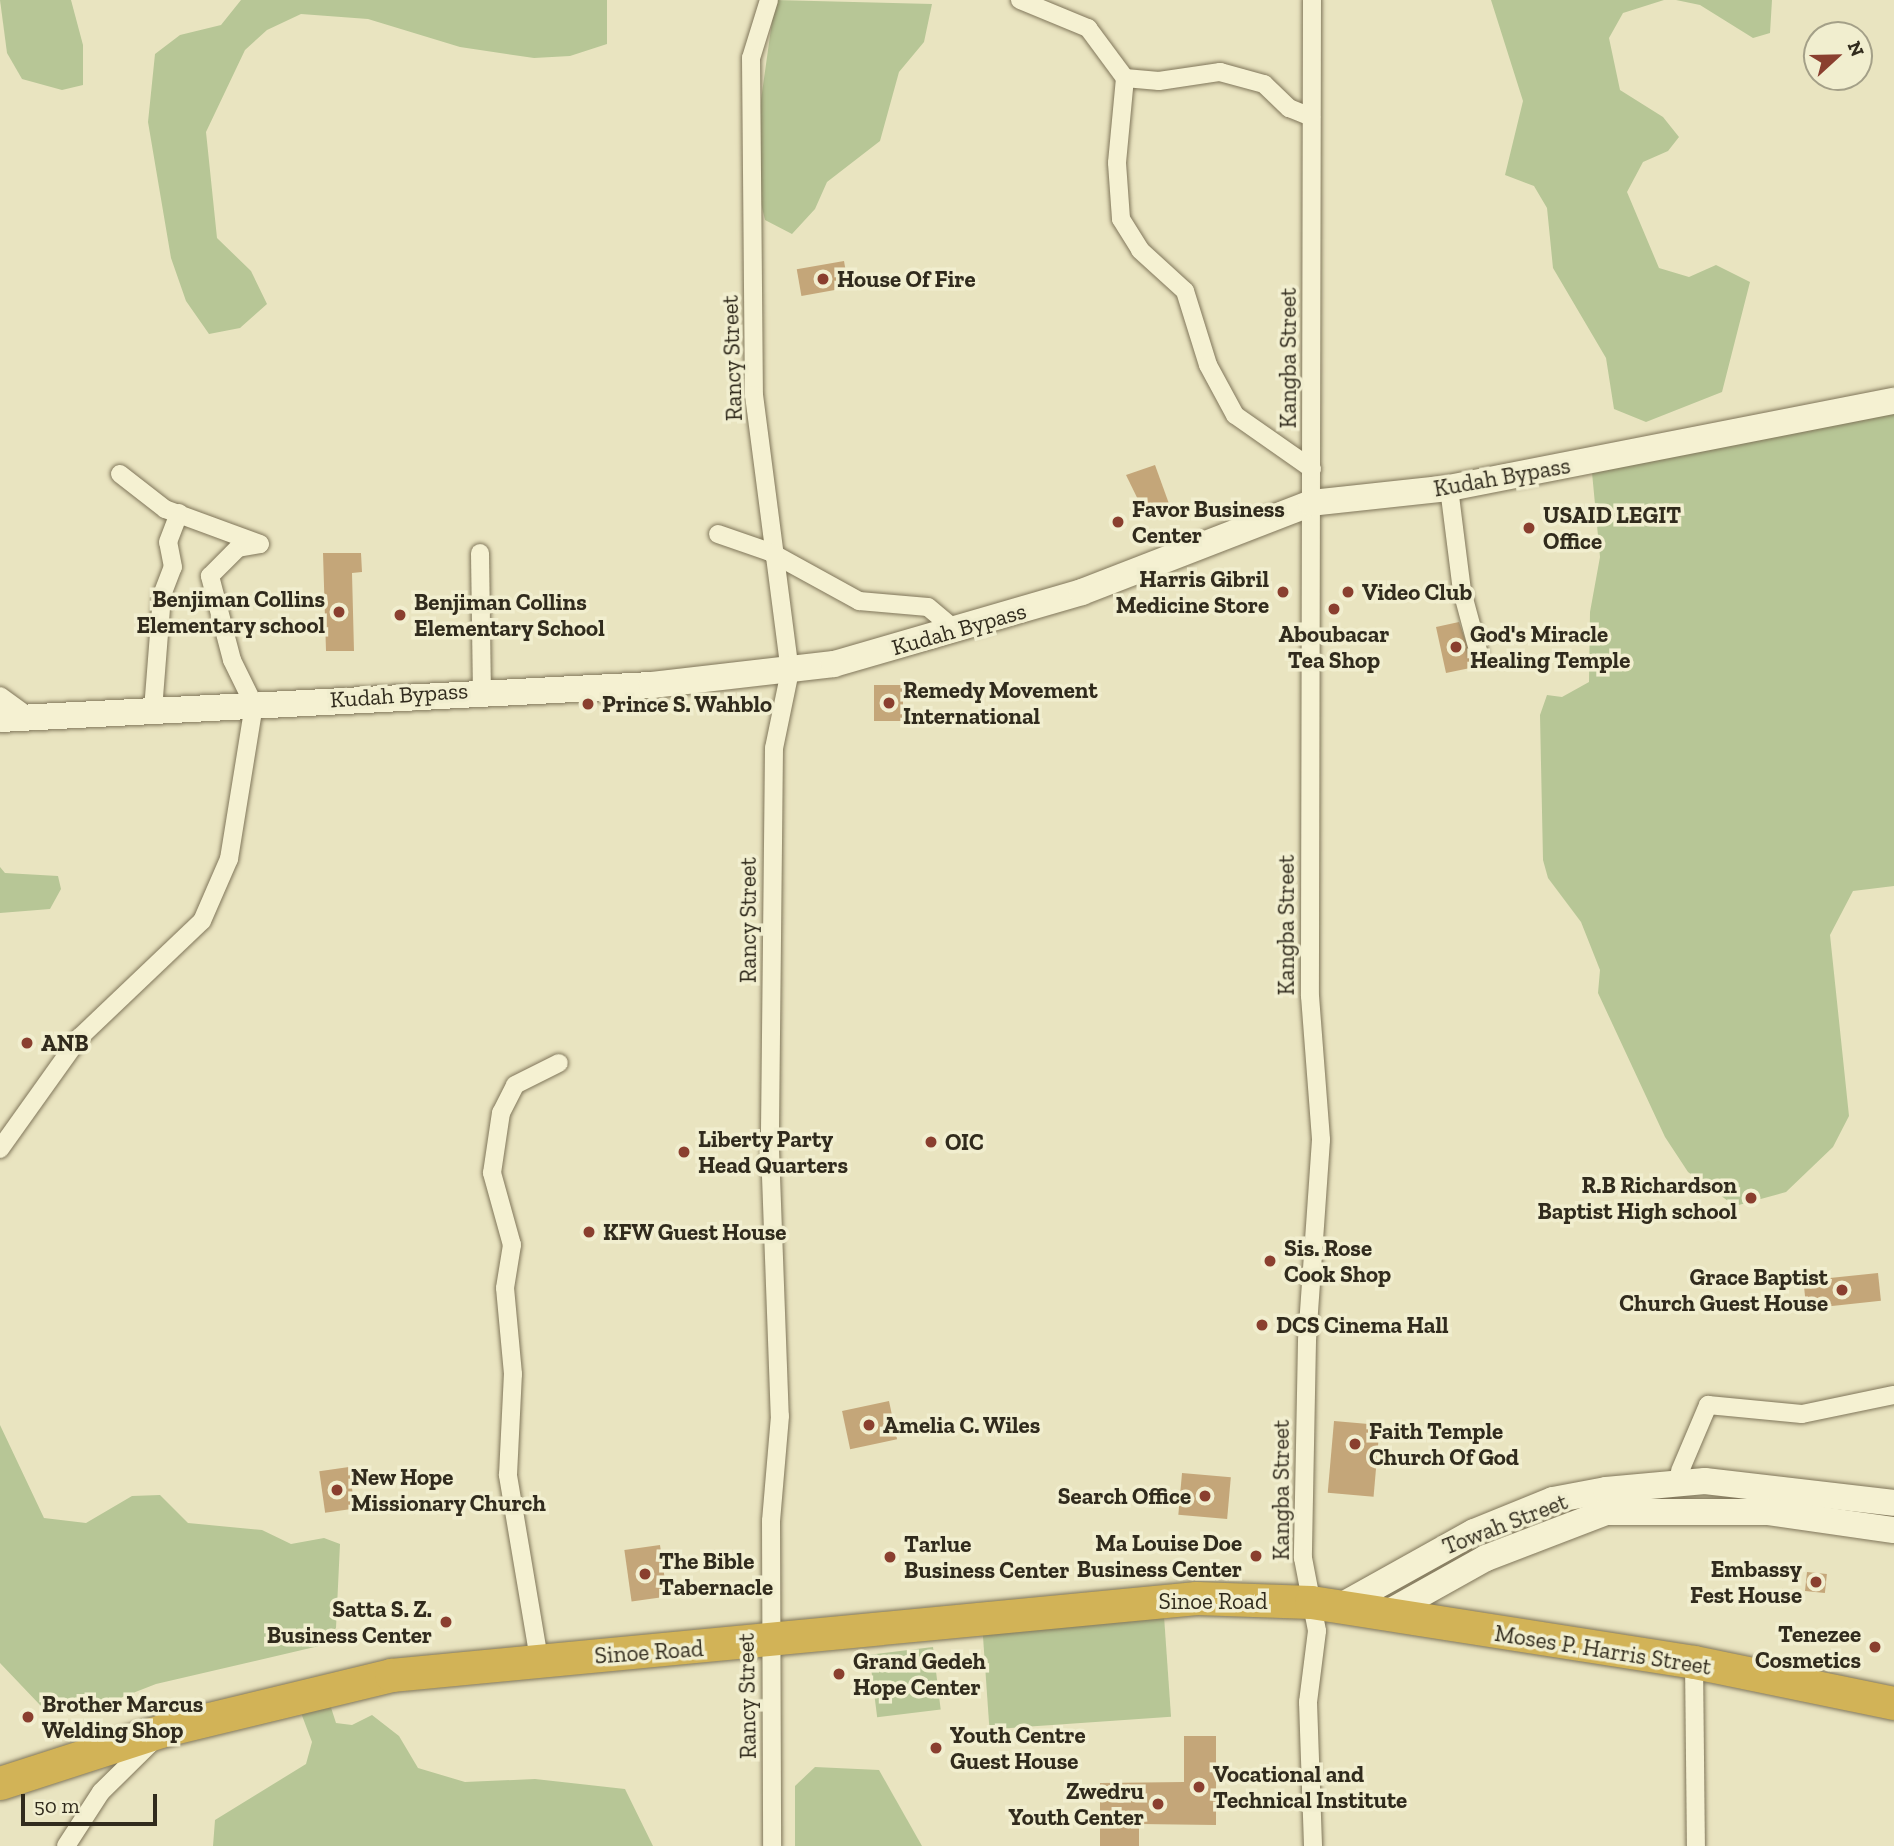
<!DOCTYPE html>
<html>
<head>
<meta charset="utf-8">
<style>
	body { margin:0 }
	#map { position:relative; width:1894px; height:1846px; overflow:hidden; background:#e9e4c0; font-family:"Zilla Slab",serif }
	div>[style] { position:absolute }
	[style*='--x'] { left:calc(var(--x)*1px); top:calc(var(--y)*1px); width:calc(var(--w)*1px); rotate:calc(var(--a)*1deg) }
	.green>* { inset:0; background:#b7c696; transform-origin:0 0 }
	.building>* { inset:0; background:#c4a679; transform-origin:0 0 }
	.roads { filter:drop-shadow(0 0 2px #80765a) drop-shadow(0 0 2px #80765a) }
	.street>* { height:18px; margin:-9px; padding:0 9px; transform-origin:9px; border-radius:9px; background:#f5f1d2 }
	.secondary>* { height:26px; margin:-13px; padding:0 13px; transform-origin:13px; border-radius:13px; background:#f5f1d2 }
	.highway>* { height:33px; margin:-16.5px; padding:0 16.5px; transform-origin:16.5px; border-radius:16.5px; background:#d2b357 }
	.dots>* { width:19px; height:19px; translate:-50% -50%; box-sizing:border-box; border:4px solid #f1eecf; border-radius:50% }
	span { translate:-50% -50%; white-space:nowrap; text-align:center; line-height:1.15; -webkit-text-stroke:7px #f1eecf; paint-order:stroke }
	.poi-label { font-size:23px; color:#312b1d; font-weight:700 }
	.left { translate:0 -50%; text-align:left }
	.right { translate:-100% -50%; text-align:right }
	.street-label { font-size:23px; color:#312b1d }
	.north { position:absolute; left:1803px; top:21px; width:70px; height:70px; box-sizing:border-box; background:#f1eecf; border:2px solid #a4a088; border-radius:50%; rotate:68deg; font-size:19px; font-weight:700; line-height:28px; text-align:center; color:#312b1d }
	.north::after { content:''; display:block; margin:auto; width:24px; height:32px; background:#8a3f2f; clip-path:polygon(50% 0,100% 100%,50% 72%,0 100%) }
	.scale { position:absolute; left:21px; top:1794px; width:136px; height:32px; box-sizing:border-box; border:4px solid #312b1d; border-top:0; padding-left:9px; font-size:21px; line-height:24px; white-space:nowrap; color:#312b1d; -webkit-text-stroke:5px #f1eecf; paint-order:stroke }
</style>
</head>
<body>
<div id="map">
	<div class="green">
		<div style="clip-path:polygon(0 0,71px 0,83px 45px,83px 85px,62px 90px,22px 79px,7px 53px)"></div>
		<div style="clip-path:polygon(241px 0,607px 0,607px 44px,570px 56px,534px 58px,460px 47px,368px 19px,301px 14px,267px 30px,245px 50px,206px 132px,217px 238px,251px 271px,267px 304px,240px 328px,209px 334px,186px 301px,171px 258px,148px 122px,155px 54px,180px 35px,221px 25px)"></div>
		<div style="clip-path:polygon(775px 0,932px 4px,924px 42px,899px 72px,880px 141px,827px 182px,815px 209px,792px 234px,765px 220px,757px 187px,760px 107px)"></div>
		<div style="clip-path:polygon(1491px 0,1664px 0,1623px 13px,1609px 38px,1620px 90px,1663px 117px,1679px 137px,1668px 151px,1643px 162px,1627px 192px,1659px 268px,1689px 277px,1716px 265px,1750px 282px,1722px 392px,1646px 422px,1614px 409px,1606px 358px,1553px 268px,1547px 208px,1534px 186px,1505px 175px,1523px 101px)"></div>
		<div style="clip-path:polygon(1676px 0,1772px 0,1770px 33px,1753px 38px,1700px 5px)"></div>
		<div style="clip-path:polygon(1894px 405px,1894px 886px,1853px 891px,1830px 935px,1849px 1116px,1833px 1147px,1786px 1192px,1735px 1206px,1688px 1172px,1665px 1137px,1598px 993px,1600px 970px,1581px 922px,1548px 878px,1543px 860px,1540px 715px,1547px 695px,1562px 697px,1589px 682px,1590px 612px,1600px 557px,1591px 462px)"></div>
		<div style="clip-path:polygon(0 867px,5px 873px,58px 876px,61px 889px,50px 909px,0 913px)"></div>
		<div style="clip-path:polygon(0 1425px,44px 1518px,86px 1523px,132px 1496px,160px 1495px,188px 1523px,262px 1530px,291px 1544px,324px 1538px,340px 1544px,336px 1628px,319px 1646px,156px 1684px,102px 1705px,57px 1715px,40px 1705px,0 1663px)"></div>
		<div style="left:1164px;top:1616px;width:101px;height:182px;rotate:86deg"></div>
		<div style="left:933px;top:1647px;width:63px;height:64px;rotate:83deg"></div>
		<div style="clip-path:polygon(326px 1692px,336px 1723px,352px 1725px,372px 1715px,399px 1736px,418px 1768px,465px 1782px,535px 1779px,625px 1789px,653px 1846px,213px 1846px,215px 1820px,306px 1764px,312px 1742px,295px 1697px)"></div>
		<div style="clip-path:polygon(815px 1767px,879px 1770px,922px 1846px,795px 1846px,795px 1786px)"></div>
	</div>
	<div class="building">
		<div style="left:844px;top:261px;width:27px;height:48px;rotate:80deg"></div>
		<div style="clip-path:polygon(1155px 465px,1172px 512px,1148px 520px,1126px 475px)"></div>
		<div style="clip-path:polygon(323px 553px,361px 553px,362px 572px,352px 573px,354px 651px,326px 651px)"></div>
		<div style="clip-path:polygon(1459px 622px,1475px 667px,1446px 673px,1436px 627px)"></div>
		<div style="left:874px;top:685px;width:29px;height:36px"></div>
		<div style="left:1878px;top:1273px;width:28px;height:75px;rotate:84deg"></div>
		<div style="left:889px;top:1401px;width:39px;height:48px;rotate:78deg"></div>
		<div style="left:1334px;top:1421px;width:46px;height:72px;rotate:5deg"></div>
		<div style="left:349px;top:1467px;width:42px;height:30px;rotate:82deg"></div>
		<div style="left:1182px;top:1473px;width:49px;height:42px;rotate:5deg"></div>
		<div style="left:660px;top:1545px;width:52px;height:36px;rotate:82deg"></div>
		<div style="left:1807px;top:1572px;width:20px;height:19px;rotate:6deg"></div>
		<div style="clip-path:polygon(1184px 1736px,1216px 1736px,1216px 1825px,1139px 1824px,1139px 1846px,1100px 1846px,1100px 1783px,1184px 1782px)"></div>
	</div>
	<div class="roads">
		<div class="street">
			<div style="--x:769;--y:0;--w:61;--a:107.2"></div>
			<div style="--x:751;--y:58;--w:337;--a:89.5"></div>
			<div style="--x:754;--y:395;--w:278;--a:82.6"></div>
			<div style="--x:790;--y:671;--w:79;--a:101.7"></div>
			<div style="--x:774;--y:748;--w:401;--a:90.6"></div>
			<div style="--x:770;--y:1149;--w:267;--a:87.9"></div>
			<div style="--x:780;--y:1416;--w:105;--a:94.9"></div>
			<div style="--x:771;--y:1521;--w:325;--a:89.8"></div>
			<div style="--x:1020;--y:0;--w:74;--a:22.4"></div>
			<div style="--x:1088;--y:28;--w:62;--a:53.5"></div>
			<div style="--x:1125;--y:78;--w:34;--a:5"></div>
			<div style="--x:1159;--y:81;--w:62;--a:-8.4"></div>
			<div style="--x:1220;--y:72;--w:46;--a:15.3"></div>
			<div style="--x:1264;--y:84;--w:35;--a:44"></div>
			<div style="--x:1289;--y:108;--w:24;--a:22"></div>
			<div style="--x:1312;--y:0;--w:996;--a:90.12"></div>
			<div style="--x:1310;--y:996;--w:144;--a:85.6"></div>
			<div style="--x:1321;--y:1140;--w:201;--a:94"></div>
			<div style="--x:1307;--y:1341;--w:217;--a:91.1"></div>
			<div style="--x:1303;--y:1558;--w:74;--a:79.1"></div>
			<div style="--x:1317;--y:1631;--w:72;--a:97.2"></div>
			<div style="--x:1308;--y:1702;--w:144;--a:88"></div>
			<div style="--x:1125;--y:78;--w:85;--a:95.4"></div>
			<div style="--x:1117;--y:163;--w:56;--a:85.9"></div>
			<div style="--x:1121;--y:219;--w:36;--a:58"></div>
			<div style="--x:1140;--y:250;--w:61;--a:42.3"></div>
			<div style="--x:1185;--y:291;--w:77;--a:72.7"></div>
			<div style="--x:1208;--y:365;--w:57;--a:61.6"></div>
			<div style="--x:1235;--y:415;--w:94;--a:35"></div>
			<div style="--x:1449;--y:488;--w:104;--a:82.8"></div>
			<div style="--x:1462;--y:591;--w:65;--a:74.9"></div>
			<div style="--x:718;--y:534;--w:55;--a:19.1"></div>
			<div style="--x:770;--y:552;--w:102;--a:28.8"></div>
			<div style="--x:859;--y:601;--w:69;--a:5"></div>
			<div style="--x:928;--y:607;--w:38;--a:40"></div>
			<div style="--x:480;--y:553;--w:136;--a:89.2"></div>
			<div style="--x:0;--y:696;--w:31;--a:36"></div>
			<div style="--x:153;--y:710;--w:115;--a:-85.5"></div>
			<div style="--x:162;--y:595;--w:30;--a:-69"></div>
			<div style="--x:173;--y:567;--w:25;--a:-101"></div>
			<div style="--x:168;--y:542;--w:31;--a:-69"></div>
			<div style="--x:0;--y:1149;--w:138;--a:-54.5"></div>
			<div style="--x:80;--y:1037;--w:168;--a:-43.6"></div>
			<div style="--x:202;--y:921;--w:68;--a:-66.5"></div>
			<div style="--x:229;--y:859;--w:156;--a:-80.8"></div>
			<div style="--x:254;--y:705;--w:50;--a:-116.1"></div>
			<div style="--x:232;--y:660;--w:87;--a:-104.7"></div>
			<div style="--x:210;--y:576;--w:40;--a:-45"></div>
			<div style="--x:238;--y:548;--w:22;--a:-10"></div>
			<div style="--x:260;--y:544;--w:101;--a:-159.8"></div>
			<div style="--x:165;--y:509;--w:57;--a:-142.1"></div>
			<div style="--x:1680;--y:1471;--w:72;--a:-67"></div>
			<div style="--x:1708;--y:1405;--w:94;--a:5.5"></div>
			<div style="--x:1802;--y:1414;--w:94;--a:-11.7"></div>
			<div style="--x:539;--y:1659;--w:187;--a:-99.6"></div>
			<div style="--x:508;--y:1475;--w:101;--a:-87.2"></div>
			<div style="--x:513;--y:1374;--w:86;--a:-95.3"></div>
			<div style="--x:505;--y:1288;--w:44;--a:-80.8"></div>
			<div style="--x:512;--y:1245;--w:75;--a:-105.5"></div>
			<div style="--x:492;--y:1173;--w:61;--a:-81.5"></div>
			<div style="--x:501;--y:1113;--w:31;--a:-63"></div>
			<div style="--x:515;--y:1085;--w:49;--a:-26.6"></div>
			<div style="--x:1694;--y:1662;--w:184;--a:89.4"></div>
			<div style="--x:66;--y:1846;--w:64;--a:-57.1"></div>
			<div style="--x:101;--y:1792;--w:74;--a:-44.5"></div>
		</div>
		<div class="secondary">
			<div style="--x:0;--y:719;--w:653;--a:-2.99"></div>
			<div style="--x:652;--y:685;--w:183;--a:-6.6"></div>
			<div style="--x:834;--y:664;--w:258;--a:-16.2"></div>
			<div style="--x:1082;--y:592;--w:246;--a:-21.2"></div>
			<div style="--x:1311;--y:503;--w:139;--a:-6.2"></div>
			<div style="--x:1449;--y:488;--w:453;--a:-11.1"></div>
			<div style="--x:1339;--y:1607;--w:154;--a:-29.1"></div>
			<div style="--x:1474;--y:1532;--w:85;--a:-22.1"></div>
			<div style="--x:1553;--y:1500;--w:54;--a:-10.7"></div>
			<div style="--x:1606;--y:1490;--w:99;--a:-5.2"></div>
			<div style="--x:1705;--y:1481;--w:190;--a:6.6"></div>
			<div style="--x:1384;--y:1615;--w:117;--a:-29.2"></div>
			<div style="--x:1486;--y:1558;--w:129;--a:-21"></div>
			<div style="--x:1606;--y:1512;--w:161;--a:0"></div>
			<div style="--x:1767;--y:1512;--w:128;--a:8.1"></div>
		</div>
		<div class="highway">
			<div style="--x:0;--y:1783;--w:172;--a:-17.9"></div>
			<div style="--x:164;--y:1730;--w:234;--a:-13.6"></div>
			<div style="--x:391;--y:1675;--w:809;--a:-5.46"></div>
			<div style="--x:1196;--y:1598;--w:115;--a:2"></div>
			<div style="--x:1311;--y:1602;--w:388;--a:8.9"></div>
			<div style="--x:1694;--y:1662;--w:204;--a:11.6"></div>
		</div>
	</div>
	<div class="dots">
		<div style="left:823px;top:279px;background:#8a3f2f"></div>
		<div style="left:1118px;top:522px;background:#8a3f2f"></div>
		<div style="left:1529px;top:528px;background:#8a3f2f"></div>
		<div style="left:1283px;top:592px;background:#8a3f2f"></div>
		<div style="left:1348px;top:592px;background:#8a3f2f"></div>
		<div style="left:1334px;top:609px;background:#8a3f2f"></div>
		<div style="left:339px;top:612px;background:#8a3f2f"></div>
		<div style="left:400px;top:615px;background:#8a3f2f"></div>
		<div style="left:1456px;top:647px;background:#8a3f2f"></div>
		<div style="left:889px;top:703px;background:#8a3f2f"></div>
		<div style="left:588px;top:704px;background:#8a3f2f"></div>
		<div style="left:27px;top:1043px;background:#8a3f2f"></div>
		<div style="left:931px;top:1142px;background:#8a3f2f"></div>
		<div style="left:684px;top:1152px;background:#8a3f2f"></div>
		<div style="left:1751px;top:1198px;background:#8a3f2f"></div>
		<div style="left:589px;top:1232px;background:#8a3f2f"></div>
		<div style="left:1270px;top:1261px;background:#8a3f2f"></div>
		<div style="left:1842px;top:1290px;background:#8a3f2f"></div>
		<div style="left:1262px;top:1325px;background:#8a3f2f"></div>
		<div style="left:869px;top:1425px;background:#8a3f2f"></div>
		<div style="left:1355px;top:1444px;background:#8a3f2f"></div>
		<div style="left:337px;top:1490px;background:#8a3f2f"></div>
		<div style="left:1205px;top:1496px;background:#8a3f2f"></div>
		<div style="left:1256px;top:1556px;background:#8a3f2f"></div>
		<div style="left:890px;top:1557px;background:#8a3f2f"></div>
		<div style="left:645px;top:1574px;background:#8a3f2f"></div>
		<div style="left:1816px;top:1582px;background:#8a3f2f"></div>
		<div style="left:446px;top:1622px;background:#8a3f2f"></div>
		<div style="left:1875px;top:1647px;background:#8a3f2f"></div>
		<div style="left:839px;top:1674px;background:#8a3f2f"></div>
		<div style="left:28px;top:1717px;background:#8a3f2f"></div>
		<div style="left:936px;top:1748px;background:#8a3f2f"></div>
		<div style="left:1199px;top:1787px;background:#8a3f2f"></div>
		<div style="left:1158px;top:1804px;background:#8a3f2f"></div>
	</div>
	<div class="poi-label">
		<span class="left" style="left:837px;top:279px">House Of Fire</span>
		<span class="left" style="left:1132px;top:522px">Favor Business<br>Center</span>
		<span class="left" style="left:1543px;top:528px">USAID LEGIT<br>Office</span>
		<span class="right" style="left:1269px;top:592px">Harris Gibril<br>Medicine Store</span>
		<span class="left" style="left:1362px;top:592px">Video Club</span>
		<span class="right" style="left:325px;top:612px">Benjiman Collins<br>Elementary school</span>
		<span class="left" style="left:414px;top:615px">Benjiman Collins<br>Elementary School</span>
		<span style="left:1334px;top:647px">Aboubacar<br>Tea Shop</span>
		<span class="left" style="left:1470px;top:647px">God's Miracle<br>Healing Temple</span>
		<span class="left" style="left:903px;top:703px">Remedy Movement<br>International</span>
		<span class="left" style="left:602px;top:704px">Prince S. Wahblo</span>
		<span class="left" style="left:41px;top:1043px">ANB</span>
		<span class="left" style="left:698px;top:1152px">Liberty Party<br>Head Quarters</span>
		<span class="left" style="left:945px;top:1142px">OIC</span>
		<span class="right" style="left:1737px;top:1198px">R.B Richardson<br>Baptist High school</span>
		<span class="left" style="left:603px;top:1232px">KFW Guest House</span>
		<span class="left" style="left:1284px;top:1261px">Sis. Rose<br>Cook Shop</span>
		<span class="right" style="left:1828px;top:1290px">Grace Baptist<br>Church Guest House</span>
		<span class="left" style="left:1276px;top:1325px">DCS Cinema Hall</span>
		<span class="left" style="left:883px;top:1425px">Amelia C. Wiles</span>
		<span class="left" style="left:1369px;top:1444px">Faith Temple<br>Church Of God</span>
		<span class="left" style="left:351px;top:1490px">New Hope<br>Missionary Church</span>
		<span class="right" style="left:1191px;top:1496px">Search Office</span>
		<span class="right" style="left:1242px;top:1556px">Ma Louise Doe<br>Business Center</span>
		<span class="left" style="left:904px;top:1557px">Tarlue<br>Business Center</span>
		<span class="left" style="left:659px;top:1574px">The Bible<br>Tabernacle</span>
		<span class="right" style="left:1802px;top:1582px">Embassy<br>Fest House</span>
		<span class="right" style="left:432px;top:1622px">Satta S. Z.<br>Business Center</span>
		<span class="right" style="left:1861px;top:1647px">Tenezee<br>Cosmetics</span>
		<span class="left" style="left:853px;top:1674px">Grand Gedeh<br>Hope Center</span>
		<span class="left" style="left:42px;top:1717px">Brother Marcus<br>Welding Shop</span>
		<span class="left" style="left:950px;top:1748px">Youth Centre<br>Guest House</span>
		<span class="left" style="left:1213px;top:1787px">Vocational and<br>Technical Institute</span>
		<span class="right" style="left:1144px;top:1804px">Zwedru<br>Youth Center</span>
	</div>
	<div class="street-label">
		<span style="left:732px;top:358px;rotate:-92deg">Rancy Street</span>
		<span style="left:1288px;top:358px;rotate:-90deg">Kangba Street</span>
		<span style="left:1502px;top:477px;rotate:-10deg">Kudah Bypass</span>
		<span style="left:959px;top:629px;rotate:-16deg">Kudah Bypass</span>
		<span style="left:399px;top:695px;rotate:-4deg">Kudah Bypass</span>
		<span style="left:748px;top:920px;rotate:-90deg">Rancy Street</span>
		<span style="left:1286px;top:925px;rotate:-90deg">Kangba Street</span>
		<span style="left:1281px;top:1490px;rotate:-90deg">Kangba Street</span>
		<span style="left:1505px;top:1524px;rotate:-21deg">Towah Street</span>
		<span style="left:1213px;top:1601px">Sinoe Road</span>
		<span style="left:1603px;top:1650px;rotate:9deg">Moses P. Harris Street</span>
		<span style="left:649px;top:1652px;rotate:-4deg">Sinoe Road</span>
		<span style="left:747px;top:1696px;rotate:-91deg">Rancy Street</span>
	</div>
	<div class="north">N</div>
	<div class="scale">50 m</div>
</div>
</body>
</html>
